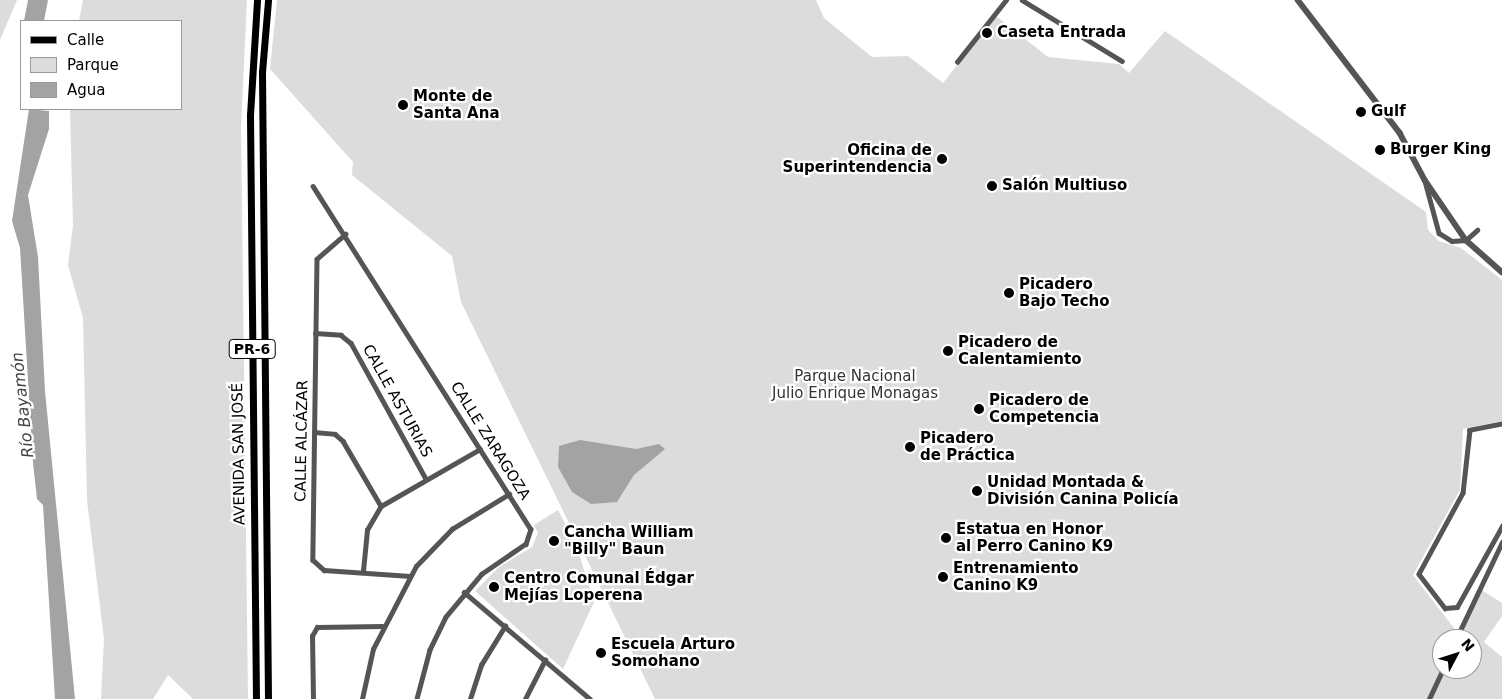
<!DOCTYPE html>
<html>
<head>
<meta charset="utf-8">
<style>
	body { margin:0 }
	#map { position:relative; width:1502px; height:699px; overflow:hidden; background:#fff; font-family:"DejaVu Sans",sans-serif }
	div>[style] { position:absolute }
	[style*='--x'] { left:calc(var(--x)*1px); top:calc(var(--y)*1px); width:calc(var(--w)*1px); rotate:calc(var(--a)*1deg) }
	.green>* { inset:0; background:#dcdcdc }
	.water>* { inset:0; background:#a3a3a3 }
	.minor>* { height:4.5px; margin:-2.25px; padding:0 2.25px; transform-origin:2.25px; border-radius:2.25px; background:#555 }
	.tertiary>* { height:5.5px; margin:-2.75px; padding:0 2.75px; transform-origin:2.75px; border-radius:2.75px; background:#555 }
	.primary>* { height:7px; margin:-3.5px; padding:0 3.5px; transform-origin:3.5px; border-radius:3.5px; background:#000 }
	.dots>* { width:14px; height:14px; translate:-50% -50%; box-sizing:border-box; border:2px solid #fff; border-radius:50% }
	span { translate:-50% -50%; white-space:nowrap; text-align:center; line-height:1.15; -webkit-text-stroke:4.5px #fff; paint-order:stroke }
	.shield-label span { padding:1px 4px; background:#fff; border:1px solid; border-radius:4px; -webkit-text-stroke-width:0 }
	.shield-label { font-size:14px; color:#000; font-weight:700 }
	.poi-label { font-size:15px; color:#000; font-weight:700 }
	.left { translate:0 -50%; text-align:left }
	.right { translate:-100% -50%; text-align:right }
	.park-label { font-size:15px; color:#333 }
	.street-label { font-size:15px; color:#000 }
	.water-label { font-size:16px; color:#444; font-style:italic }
	.legend { position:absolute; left:20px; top:20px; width:162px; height:90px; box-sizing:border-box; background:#fff; border:1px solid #999; margin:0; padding:6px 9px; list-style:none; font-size:15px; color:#000 }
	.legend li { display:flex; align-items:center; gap:10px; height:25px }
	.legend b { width:25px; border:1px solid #999 }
	.north { position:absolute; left:1432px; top:629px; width:50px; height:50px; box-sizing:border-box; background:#fff; border:1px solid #999; border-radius:50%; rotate:50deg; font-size:14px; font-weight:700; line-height:20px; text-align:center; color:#000 }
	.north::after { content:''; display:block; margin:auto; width:18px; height:22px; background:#000; clip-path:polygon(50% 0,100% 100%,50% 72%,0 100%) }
</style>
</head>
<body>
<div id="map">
	<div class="green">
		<div style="clip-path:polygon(0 0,17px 0,0 40px)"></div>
		<div style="clip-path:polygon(83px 0,247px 0,241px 127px,248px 699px,193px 699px,168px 675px,153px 699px,101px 699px,104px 639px,87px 500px,83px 318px,68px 265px,73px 225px,70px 109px,181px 109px,181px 21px,79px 21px)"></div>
		<div style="clip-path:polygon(evenodd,277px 0,816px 0,824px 18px,872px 57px,908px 56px,943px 83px,996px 16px,1048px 57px,1119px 64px,1129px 73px,1165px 31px,1426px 212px,1428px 230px,1439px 241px,1461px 248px,1502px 280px,1502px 421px,1463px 429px,1460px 490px,1413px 575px,1457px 632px,1480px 589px,1502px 603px,1502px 616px,1484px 642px,1502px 657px,1502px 699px,655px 699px,461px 302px,452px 256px,352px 175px,353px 162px,270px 69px,277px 0,1442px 639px,1472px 639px,1472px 669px,1442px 669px,1442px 639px)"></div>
		<div style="clip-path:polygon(558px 510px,577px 547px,594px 602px,563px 669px,475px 591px,499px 567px,532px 547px,538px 533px,534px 525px)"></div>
	</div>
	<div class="water">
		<div style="clip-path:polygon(28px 0,48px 0,44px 21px,24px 21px)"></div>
		<div style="clip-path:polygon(29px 109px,49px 111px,49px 129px,28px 195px,38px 257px,45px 391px,75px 699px,55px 699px,43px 505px,37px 499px,33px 463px,20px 248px,12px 221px)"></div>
		<div style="clip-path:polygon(580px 440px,636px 449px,659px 444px,665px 449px,634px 475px,617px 502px,591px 504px,572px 492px,558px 467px,559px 446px)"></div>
	</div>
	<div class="minor">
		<div style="--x:1022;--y:0;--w:117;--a:31.4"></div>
		<div style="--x:957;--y:62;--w:79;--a:-51.7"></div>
		<div style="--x:1425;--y:181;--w:54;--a:74.9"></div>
		<div style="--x:1439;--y:233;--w:15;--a:32"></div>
		<div style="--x:1452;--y:241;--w:14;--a:-4"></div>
		<div style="--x:1466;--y:240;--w:15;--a:-42"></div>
		<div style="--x:313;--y:186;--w:406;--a:57.6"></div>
		<div style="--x:531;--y:529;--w:16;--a:108"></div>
		<div style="--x:526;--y:544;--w:53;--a:145.7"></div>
		<div style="--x:482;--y:574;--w:56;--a:129.9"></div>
		<div style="--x:446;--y:617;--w:37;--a:116"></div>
		<div style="--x:430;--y:650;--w:51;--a:104.9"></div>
		<div style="--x:346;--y:234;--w:38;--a:139"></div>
		<div style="--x:317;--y:259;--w:301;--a:90.8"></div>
		<div style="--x:313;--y:560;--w:15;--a:42"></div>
		<div style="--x:324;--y:570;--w:86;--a:4"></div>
		<div style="--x:315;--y:333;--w:26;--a:4"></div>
		<div style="--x:341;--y:335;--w:13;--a:39"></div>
		<div style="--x:351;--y:343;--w:155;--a:61.1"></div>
		<div style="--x:1502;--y:424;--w:33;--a:169"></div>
		<div style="--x:1470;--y:430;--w:63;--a:96.3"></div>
		<div style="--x:1463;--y:493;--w:92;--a:118.5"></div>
		<div style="--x:1419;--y:574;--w:43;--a:52.6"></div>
		<div style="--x:1445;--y:608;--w:12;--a:-5"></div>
		<div style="--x:1457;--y:607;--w:93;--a:-60.9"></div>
		<div style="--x:314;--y:432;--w:21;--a:5"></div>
		<div style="--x:335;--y:434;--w:11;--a:41"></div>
		<div style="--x:343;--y:441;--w:75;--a:59.7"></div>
		<div style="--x:363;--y:571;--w:41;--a:-84.4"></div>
		<div style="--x:367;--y:530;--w:28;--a:-60"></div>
		<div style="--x:381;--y:506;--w:114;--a:-29.9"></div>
		<div style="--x:464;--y:592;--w:165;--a:40.3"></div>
		<div style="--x:1456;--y:639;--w:107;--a:-64.6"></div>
		<div style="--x:313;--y:699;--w:63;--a:-90.9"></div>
		<div style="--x:312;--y:636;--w:10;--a:-61"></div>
		<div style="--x:317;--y:627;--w:65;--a:-0.9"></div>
		<div style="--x:362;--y:699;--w:51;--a:-77.6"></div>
		<div style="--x:373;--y:649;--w:93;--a:-62.6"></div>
		<div style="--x:416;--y:566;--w:52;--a:-45.8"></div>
		<div style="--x:452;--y:529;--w:67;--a:-31.6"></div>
		<div style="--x:470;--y:699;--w:36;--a:-72"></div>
		<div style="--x:481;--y:665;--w:46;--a:-58.4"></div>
		<div style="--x:525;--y:699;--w:44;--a:-62.9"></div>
		<div style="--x:1429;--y:699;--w:33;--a:-65"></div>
	</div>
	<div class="tertiary">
		<div style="--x:1298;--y:0;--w:168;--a:52.5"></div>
		<div style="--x:1400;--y:133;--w:53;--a:62"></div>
		<div style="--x:1425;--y:180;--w:73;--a:55.7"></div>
		<div style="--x:1466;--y:240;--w:48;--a:41.6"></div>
	</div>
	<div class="primary">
		<div style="--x:256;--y:699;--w:584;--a:-90.59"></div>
		<div style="--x:250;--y:115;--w:115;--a:-86.5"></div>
		<div style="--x:268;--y:699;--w:627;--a:-90.55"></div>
		<div style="--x:262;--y:72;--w:72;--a:-85.2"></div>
	</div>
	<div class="dots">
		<div style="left:987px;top:33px;background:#000"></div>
		<div style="left:403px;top:105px;background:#000"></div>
		<div style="left:1361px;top:112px;background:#000"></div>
		<div style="left:1380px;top:150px;background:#000"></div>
		<div style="left:942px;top:159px;background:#000"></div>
		<div style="left:992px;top:186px;background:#000"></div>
		<div style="left:1009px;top:293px;background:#000"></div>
		<div style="left:948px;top:351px;background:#000"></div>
		<div style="left:979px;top:409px;background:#000"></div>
		<div style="left:910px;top:447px;background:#000"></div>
		<div style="left:977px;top:491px;background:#000"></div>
		<div style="left:946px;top:538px;background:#000"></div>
		<div style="left:554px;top:541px;background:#000"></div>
		<div style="left:943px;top:577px;background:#000"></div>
		<div style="left:494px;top:587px;background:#000"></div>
		<div style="left:601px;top:653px;background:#000"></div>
	</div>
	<div class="shield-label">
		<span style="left:252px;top:349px">PR-6</span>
	</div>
	<div class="poi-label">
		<span class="left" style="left:997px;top:33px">Caseta Entrada</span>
		<span class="left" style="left:413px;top:105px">Monte de<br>Santa Ana</span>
		<span class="left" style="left:1371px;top:112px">Gulf</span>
		<span class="right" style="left:932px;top:159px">Oficina de<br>Superintendencia</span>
		<span class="left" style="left:1390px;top:150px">Burger King</span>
		<span class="left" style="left:1002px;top:186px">Salón Multiuso</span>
		<span class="left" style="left:1019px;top:293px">Picadero<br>Bajo Techo</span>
		<span class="left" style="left:958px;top:351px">Picadero de<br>Calentamiento</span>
		<span class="left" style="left:989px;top:409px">Picadero de<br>Competencia</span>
		<span class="left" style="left:920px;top:447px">Picadero<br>de Práctica</span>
		<span class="left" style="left:987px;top:491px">Unidad Montada &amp;<br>División Canina Policía</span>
		<span class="left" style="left:956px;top:538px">Estatua en Honor<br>al Perro Canino K9</span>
		<span class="left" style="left:564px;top:541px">Cancha William<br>"Billy" Baun</span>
		<span class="left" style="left:953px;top:577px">Entrenamiento<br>Canino K9</span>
		<span class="left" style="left:504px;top:587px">Centro Comunal Édgar<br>Mejías Loperena</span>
		<span class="left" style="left:611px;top:653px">Escuela Arturo<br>Somohano</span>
	</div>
	<div class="park-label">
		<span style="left:855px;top:385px">Parque Nacional<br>Julio Enrique Monagas</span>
	</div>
	<div class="street-label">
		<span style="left:397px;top:401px;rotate:61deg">CALLE ASTURIAS</span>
		<span style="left:302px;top:441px;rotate:-89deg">CALLE ALCÁZAR</span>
		<span style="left:490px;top:441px;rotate:58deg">CALLE ZARAGOZA</span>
		<span style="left:239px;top:454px;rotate:-91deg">AVENIDA SAN JOSÉ</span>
	</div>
	<div class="water-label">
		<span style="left:23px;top:405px;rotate:-96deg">Río Bayamón</span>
	</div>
	<ul class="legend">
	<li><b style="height:6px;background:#000"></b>Calle</li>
	<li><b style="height:14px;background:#dcdcdc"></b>Parque</li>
	<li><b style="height:14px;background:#a3a3a3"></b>Agua</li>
	</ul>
	<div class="north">N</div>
</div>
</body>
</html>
